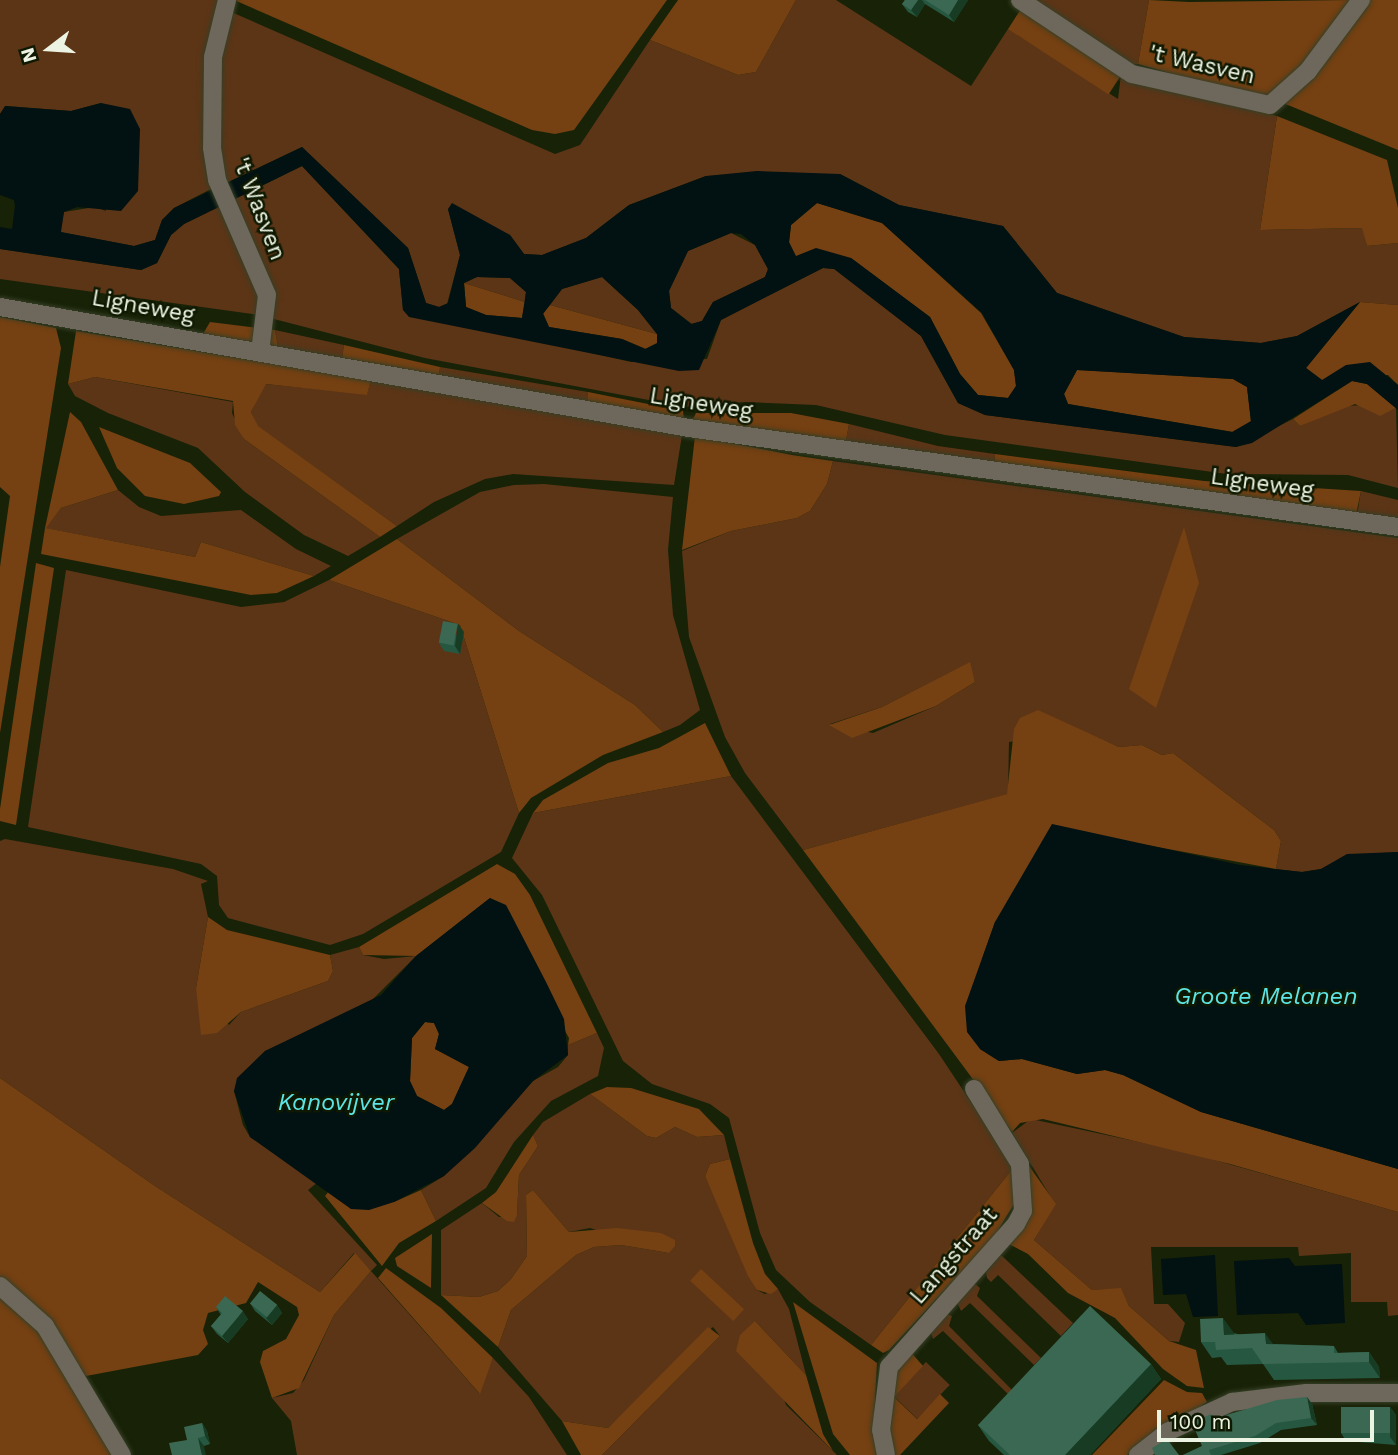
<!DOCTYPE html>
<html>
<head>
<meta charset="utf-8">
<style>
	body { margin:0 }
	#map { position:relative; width:1398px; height:1455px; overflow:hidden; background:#182207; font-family:"Work Sans",sans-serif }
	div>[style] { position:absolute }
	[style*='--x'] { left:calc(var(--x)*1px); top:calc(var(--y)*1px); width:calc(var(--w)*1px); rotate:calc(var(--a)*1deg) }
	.green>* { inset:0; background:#5c3517; transform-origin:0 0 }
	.forest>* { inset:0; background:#754012; transform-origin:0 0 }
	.water>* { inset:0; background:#021111 }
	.roads { filter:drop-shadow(0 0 2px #363f26) drop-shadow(0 0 2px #363f26) }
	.minor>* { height:18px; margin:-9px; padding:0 9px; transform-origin:9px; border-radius:9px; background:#6d685b }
	.wall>* { inset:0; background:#265841 }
	.shaded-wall>* { inset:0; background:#173b23 }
	.building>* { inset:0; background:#3b6852; transform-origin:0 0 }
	span { translate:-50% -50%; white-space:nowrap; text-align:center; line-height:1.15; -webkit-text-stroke:5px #0f1901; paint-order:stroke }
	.street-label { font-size:23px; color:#ecf3e2 }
	.water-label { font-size:24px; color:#5de4e5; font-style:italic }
	.north { position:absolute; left:14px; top:14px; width:70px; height:70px; -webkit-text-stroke:5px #0f1901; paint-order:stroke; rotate:253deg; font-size:19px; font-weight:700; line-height:28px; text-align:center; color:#ecf3e2 }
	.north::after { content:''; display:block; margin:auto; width:24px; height:32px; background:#ecf3e2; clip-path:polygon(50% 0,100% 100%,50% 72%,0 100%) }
	.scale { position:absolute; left:1157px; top:1410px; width:217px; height:32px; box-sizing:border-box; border:4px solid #ecf3e2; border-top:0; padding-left:9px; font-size:21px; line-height:24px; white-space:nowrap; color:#ecf3e2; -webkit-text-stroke:5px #0f1901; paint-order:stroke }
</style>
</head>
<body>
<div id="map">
	<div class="green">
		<div style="clip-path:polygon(0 0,223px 0,211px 189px,174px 208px,162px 220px,155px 240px,134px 246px,60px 232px,64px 212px,95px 207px,106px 211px,101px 103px,71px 111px,6px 106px,0 114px)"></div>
		<div style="clip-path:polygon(796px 0,836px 0,971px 86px,1008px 29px,1118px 99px,1121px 75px,1277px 116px,1260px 230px,1363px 228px,1367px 246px,1398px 243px,1398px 305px,1360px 302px,1297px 336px,1261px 343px,1184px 337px,1057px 293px,1003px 226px,899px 205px,840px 174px,706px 176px,629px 205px,586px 238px,542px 255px,524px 254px,510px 235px,448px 209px,460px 255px,447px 304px,439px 307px,426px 303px,408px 248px,302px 147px,226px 183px,217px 150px,219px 56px,229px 11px,555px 154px,580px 145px,650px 40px,738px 75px,756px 72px)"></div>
		<div style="clip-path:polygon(1029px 0,1149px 0,1138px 64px,1127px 65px)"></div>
		<div style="clip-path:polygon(302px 166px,399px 269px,403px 310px,631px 362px,707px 359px,721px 320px,823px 268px,835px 269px,921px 336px,958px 403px,985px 415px,1236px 447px,1293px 419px,1300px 426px,1344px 406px,1365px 405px,1380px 415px,1396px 408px,1398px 488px,1348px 475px,1227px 474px,945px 435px,816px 405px,746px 402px,686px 407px,425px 358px,270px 318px,233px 200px)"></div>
		<div style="clip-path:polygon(219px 207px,260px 295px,260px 315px,0 279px,0 249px,141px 270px,157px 263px,171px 235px,184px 224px)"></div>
		<div style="clip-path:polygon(731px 233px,755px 245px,768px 269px,765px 277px,713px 302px,702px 321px,692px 324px,671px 308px,669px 291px,688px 251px)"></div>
		<div style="clip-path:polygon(477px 277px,510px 278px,526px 292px,525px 302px,464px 283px)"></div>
		<div style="clip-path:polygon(602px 277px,638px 310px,657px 334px,550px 305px,562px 289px)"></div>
		<div style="clip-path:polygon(275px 330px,344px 345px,342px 358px,278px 347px)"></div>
		<div style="clip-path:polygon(440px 367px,588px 392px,587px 402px,439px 375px)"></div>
		<div style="clip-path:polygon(95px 377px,233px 402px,232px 413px,244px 439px,380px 537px,348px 556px,304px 535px,245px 492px,198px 448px,108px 413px,75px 396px,68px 384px)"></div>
		<div style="clip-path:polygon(371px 380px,682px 435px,674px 485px,513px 474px,485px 479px,434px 502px,397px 526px,257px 426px,251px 412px,265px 384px,367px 394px)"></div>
		<div style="clip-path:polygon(849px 424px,938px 446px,995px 454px,994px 466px,845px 446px)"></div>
		<div style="clip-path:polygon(evenodd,833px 461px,1398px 538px,1398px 852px,1347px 855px,1321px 869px,1302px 872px,1276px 869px,1281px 841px,1274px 830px,1173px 753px,1162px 755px,1142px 745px,1119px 747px,1085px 732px,1009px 742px,1008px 794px,803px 850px,745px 773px,725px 737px,689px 637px,682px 551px,731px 531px,797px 518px,810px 511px,827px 484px,833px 461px,969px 663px,975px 682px,936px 706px,873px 733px,830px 724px,882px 707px,969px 663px)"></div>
		<div style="clip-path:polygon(544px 484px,673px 497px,668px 550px,673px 615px,700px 710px,680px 725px,663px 732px,635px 705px,519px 631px,397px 539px,480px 492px,514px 485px)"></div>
		<div style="clip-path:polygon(118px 490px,139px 507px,161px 516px,241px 510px,296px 549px,331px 566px,314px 576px,201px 542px,195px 557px,45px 528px,61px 508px)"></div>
		<div style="clip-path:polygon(1361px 491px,1398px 500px,1398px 521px,1357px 515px)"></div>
		<div style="clip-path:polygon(66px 570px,241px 607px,284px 602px,329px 580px,460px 625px,519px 813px,501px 852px,363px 934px,330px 945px,228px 918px,219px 905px,217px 876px,201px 864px,28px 827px)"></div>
		<div style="clip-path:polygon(731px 776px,939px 1054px,1014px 1167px,871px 1345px,810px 1302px,776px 1270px,760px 1233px,729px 1118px,710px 1104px,652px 1084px,623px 1061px,542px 895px,512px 858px,533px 813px)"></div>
		<div style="clip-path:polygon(5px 839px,173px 869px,208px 881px,201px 884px,208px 917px,196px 988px,229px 1025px,241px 1012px,328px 981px,333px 971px,330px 955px,359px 947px,363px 955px,384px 959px,416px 956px,366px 1006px,265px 1051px,234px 1091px,243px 1125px,250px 1137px,318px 1182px,308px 1190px,377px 1265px,371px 1271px,479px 1393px,493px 1358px,529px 1397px,567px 1455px,297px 1455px,291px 1421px,272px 1398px,293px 1393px,304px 1380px,334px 1315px,371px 1271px,354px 1253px,320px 1292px,155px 1186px,0 1078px,0 841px)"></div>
		<div style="clip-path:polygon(597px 1033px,604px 1048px,598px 1076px,551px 1101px,514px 1142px,486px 1188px,436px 1221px,421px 1190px,444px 1176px,533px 1081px,558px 1067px,568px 1055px,568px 1045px)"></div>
		<div style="clip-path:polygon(590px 1094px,647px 1136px,656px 1138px,675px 1127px,697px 1137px,724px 1135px,730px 1159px,710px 1164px,705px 1176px,757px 1290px,765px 1294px,778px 1289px,789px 1309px,806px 1375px,755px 1321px,786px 1405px,837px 1455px,602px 1455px,720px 1336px,713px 1327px,608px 1428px,562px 1421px,498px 1347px,511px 1310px,576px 1255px,594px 1247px,621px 1245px,669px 1253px,590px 1228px,569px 1232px,533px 1190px,526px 1195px,527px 1256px,511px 1279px,498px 1291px,479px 1297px,441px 1295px,441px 1230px,482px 1203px,499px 1217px,517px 1215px,519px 1175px,538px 1146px,533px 1135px,543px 1122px)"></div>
		<div style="clip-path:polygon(1031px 1119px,1186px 1152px,1398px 1212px,1398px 1315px,1388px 1316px,1387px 1302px,1351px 1302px,1351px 1253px,1299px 1256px,1298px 1247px,1151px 1247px,1154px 1304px,1168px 1304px,1185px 1323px,1179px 1342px,1169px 1341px,1129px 1306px,1121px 1289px,1092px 1290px,1034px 1240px,1055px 1204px,1012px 1133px)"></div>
		<div style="clip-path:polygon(1001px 1255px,1073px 1323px,1061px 1336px,998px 1275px,991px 1282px,987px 1278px,986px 1272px)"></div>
		<div style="clip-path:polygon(974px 1283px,980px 1288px,977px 1296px,1041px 1358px,1034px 1365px,970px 1303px,961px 1311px,957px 1302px)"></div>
		<div style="clip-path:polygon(947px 1314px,952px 1316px,949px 1326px,1012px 1390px,1008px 1394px,943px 1331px,933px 1339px,931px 1332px)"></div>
		<div style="left:926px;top:1362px;width:33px;height:47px;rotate:44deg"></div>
	</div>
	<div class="forest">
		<div style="clip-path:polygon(234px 0,667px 0,574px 130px,555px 134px,532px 130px)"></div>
		<div style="clip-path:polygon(678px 0,796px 0,756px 72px,738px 75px,650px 40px)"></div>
		<div style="clip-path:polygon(1149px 0,1189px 2px,1351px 0,1341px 21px,1278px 92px,1257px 98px,1138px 64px)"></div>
		<div style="clip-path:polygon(1367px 0,1398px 0,1398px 150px,1283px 103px)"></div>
		<div style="left:1021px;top:9px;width:120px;height:24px;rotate:33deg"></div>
		<div style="clip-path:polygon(1277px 116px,1387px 160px,1398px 208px,1398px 243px,1367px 246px,1362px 228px,1260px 230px)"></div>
		<div style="clip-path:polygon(817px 203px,882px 223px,981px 313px,1014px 370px,1016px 386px,1008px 398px,978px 395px,960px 374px,930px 317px,851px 258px,795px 256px,789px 243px,791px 225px)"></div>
		<div style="clip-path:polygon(464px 283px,525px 302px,522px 318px,486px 315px,466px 307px)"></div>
		<div style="clip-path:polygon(1360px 302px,1398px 305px,1398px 385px,1388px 375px,1322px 380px,1306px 368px)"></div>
		<div style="clip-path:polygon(550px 305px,657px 334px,657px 344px,646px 349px,622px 339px,549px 327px,543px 313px)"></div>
		<div style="clip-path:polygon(0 317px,56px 328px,61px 348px,0 733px,0 567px,10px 496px,0 487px)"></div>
		<div style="clip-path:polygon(210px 322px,275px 330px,278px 347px,203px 334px)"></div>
		<div style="clip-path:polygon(76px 331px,371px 380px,367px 395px,266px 384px,251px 412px,258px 426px,397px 526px,380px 537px,244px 439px,235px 425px,233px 401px,95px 377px,68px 384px)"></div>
		<div style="clip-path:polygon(344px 345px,440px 367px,439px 375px,342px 358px)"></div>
		<div style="clip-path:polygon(1077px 370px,1233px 379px,1247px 387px,1251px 422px,1233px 432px,1068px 404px,1064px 394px)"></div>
		<div style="clip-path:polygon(1352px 381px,1367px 384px,1396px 408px,1380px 416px,1355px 404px,1300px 426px,1293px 419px)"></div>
		<div style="clip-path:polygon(588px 392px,683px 411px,684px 419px,587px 402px)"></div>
		<div style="clip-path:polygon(70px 412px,81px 422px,118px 490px,61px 508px,46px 528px,195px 557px,201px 542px,314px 576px,277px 593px,251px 595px,41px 554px,45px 528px)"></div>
		<div style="clip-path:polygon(696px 413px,791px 413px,849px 424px,845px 446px,692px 421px)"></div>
		<div style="clip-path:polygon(99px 427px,190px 463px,221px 492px,219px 496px,184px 504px,145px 496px,117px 468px)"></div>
		<div style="clip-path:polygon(695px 436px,792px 455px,833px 461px,827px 484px,810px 511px,797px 518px,731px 531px,682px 550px)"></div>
		<div style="clip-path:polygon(995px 454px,1204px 481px,1361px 491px,1356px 515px,994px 466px)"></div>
		<div style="clip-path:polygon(1184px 527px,1199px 583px,1156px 708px,1129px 689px)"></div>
		<div style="clip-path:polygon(397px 539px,519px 631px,635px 705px,663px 732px,603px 755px,531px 798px,519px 813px,460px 625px,329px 580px)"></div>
		<div style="clip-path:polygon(36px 563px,54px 568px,16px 825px,0 821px,0 809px)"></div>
		<div style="clip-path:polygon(970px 662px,975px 682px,936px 706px,852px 738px,829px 725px,882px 707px)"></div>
		<div style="clip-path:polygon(1038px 710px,1119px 747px,1142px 745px,1162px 755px,1173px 753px,1274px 830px,1281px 841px,1276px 869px,1098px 836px,995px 922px,982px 959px,980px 1049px,999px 1061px,1022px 1059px,1077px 1074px,1105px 1070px,1123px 1075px,1201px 1112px,1398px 1169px,1398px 1212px,1230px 1164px,1043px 1119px,1020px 1123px,1012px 1132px,803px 850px,1007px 794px,1014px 729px,1020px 718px)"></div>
		<div style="clip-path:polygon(705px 723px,731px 776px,533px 813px,543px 800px,608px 763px,659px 748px)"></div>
		<div style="clip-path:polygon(497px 864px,515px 874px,530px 895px,597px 1033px,568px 1045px,569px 1038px,490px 898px,416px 956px,363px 955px,359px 947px)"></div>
		<div style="clip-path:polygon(208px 917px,227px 930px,330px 955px,333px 971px,328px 981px,241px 1012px,217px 1033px,201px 1035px,196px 988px)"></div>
		<div style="clip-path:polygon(425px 1022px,434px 1023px,439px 1034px,435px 1049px,469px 1067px,452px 1104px,444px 1110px,417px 1096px,410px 1081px,412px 1038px)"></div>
		<div style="clip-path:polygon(0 1078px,155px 1186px,320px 1292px,355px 1253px,371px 1271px,334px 1315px,299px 1388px,272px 1398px,260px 1362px,263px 1351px,286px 1339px,299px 1315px,297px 1307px,258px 1282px,246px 1303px,208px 1313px,203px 1330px,208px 1344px,198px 1355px,86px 1376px,46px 1321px,0 1280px)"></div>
		<div style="clip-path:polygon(607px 1087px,631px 1088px,699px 1109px,724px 1135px,697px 1137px,675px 1127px,656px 1138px,647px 1136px,590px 1094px)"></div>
		<div style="clip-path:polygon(533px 1135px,538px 1146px,519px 1175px,517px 1215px,514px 1222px,507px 1221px,482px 1203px,496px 1192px)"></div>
		<div style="clip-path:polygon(730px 1159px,753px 1243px,765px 1274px,778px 1289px,771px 1294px,757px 1290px,748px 1276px,705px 1176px,710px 1164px)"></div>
		<div style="clip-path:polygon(1027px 1163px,1056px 1204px,1034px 1240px,1092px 1290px,1121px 1288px,1129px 1306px,1169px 1341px,1196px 1350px,1204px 1388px,1187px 1386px,1163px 1369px,1115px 1318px,1068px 1293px,1028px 1254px,1007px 1243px,1030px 1203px)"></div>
		<div style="clip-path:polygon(1014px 1167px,1017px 1199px,994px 1237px,889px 1350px,883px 1353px,871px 1345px)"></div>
		<div style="clip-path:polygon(421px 1190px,436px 1221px,399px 1243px,382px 1266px,325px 1196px,329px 1191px,340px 1200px,394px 1202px)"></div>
		<div style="clip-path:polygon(533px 1190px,569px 1232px,617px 1228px,661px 1233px,675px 1240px,675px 1246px,669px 1253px,621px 1245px,594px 1247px,576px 1255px,511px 1310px,498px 1347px,441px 1295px,479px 1297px,498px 1291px,511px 1279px,527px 1256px,526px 1195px)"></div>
		<div style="clip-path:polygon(432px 1234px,431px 1288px,397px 1266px,395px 1258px)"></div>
		<div style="clip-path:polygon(386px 1268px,441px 1308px,493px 1358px,480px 1394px,378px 1278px)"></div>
		<div style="left:701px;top:1269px;width:59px;height:16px;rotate:43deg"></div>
		<div style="clip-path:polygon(0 1296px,42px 1328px,117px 1455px,0 1455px)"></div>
		<div style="clip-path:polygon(793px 1302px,877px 1363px,874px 1418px,882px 1455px,850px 1455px,833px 1434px)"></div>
		<div style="clip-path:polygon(755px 1321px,806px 1375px,823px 1434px,833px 1451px,736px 1351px,740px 1335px)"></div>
		<div style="clip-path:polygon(708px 1327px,720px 1336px,602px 1455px,581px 1455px,562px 1421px,608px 1428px)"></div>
		<div style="clip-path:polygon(909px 1350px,923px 1366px,894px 1397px,917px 1419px,940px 1394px,949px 1403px,900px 1455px,895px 1455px,886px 1427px,890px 1383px)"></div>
		<div style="clip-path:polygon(1164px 1380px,1187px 1392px,1202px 1393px,1207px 1402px,1127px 1455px,1092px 1455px)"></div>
	</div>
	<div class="water">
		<div style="clip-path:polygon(evenodd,101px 103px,130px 109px,140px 129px,138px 191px,121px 211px,77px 207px,64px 212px,61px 232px,134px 246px,155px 240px,162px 220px,174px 208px,302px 147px,408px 248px,426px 303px,439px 307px,448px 303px,460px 255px,448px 209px,452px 203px,510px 235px,524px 254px,542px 255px,586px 238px,629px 205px,706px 176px,757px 171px,840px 174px,899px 205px,1003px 226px,1057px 293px,1184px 337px,1261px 343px,1297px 336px,1360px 302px,1306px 368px,1322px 380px,1346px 365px,1370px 362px,1398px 385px,1398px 410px,1367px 384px,1352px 381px,1252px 443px,1236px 447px,985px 415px,958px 403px,921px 336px,834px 269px,823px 268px,721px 320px,699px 370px,679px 371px,409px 317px,403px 310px,399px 269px,302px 166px,184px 224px,171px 235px,157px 263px,141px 270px,0 249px,0 227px,12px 229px,15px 206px,14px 200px,0 195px,0 114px,5px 106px,71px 111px,101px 103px,817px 203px,882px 223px,982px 313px,1014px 370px,1016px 386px,1008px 398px,978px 395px,960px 374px,930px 317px,851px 258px,816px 248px,796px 256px,789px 242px,791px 225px,817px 203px,101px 103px,731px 233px,741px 234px,755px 245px,768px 269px,765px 277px,713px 302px,702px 321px,691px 324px,671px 308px,669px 291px,688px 251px,731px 233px,101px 103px,477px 277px,510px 278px,526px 292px,522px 318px,486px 315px,466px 307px,464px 283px,477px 277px,101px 103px,602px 277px,638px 310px,657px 334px,657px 343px,645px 349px,622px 339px,549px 327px,543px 314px,562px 289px,602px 277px,101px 103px,1077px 370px,1233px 379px,1247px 387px,1251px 421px,1232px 432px,1068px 404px,1064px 394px,1077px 370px)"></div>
		<div style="clip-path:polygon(1052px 824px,1240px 865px,1302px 872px,1321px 869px,1347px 854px,1398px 852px,1398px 1169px,1201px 1112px,1123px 1075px,1105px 1070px,1077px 1074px,1022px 1059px,999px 1061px,980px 1049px,967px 1032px,965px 1006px,995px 922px)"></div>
		<div style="clip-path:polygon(evenodd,490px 898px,506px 905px,546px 982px,564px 1019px,568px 1055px,533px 1081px,475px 1148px,444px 1176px,394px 1202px,369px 1210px,351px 1209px,250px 1137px,234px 1091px,237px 1078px,265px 1051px,381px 995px,416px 956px,490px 898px,425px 1022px,434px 1023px,439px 1034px,435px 1049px,469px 1067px,452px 1104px,444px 1110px,417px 1096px,410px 1081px,412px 1038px,425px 1022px)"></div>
		<div style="clip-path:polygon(1215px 1255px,1218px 1316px,1193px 1317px,1186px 1294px,1163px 1295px,1161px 1259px)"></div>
		<div style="clip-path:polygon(1289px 1258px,1295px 1266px,1342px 1264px,1345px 1323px,1306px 1325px,1298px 1313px,1237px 1315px,1234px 1261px)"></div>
	</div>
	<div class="roads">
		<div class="minor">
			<div style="--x:227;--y:0;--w:59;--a:103.8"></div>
			<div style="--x:213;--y:57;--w:91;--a:90.6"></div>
			<div style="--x:212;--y:148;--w:32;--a:81"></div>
			<div style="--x:217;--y:180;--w:125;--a:66.5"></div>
			<div style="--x:267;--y:295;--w:57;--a:97"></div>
			<div style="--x:1020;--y:0;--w:134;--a:33.5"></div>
			<div style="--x:1132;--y:74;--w:141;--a:12.7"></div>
			<div style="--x:1270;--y:105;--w:51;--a:-41.8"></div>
			<div style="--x:1308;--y:71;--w:89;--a:-53.3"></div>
			<div style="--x:0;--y:307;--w:700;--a:9.96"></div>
			<div style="--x:689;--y:428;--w:716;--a:7.95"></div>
			<div style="--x:0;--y:1286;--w:60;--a:41.6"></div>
			<div style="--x:45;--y:1326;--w:150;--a:59.2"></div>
			<div style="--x:886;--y:1455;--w:25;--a:-101"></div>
			<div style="--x:881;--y:1430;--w:64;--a:-82.8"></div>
			<div style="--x:889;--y:1367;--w:191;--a:-48.4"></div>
			<div style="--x:1016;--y:1224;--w:15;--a:-62"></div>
			<div style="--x:1023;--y:1211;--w:47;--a:-93.7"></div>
			<div style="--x:1020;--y:1164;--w:88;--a:-121.5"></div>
			<div style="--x:1138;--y:1455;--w:37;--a:-38"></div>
			<div style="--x:1167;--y:1432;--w:72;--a:-24.8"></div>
			<div style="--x:1232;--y:1402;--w:75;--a:-6.9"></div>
			<div style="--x:1306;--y:1393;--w:92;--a:0"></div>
		</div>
	</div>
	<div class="wall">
		<div style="clip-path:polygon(905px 0,968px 0,954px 22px,925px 4px,917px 17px,908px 12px,902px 4px)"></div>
		<div style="clip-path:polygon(464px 632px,460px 654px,444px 651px,439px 643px)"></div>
		<div style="clip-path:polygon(250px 1303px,277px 1305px,282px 1313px,272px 1325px,255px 1311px)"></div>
		<div style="clip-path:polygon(216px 1307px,248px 1319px,228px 1343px,217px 1334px,211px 1326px,221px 1315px)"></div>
		<div style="clip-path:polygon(1234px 1333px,1273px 1344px,1334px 1346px,1338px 1353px,1369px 1352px,1379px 1367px,1380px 1378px,1274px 1380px,1263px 1364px,1227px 1365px,1221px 1357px,1212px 1358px,1201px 1342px)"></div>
		<div style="clip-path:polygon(1151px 1364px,1161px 1379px,1090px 1455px,1004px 1455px,989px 1441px,978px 1425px)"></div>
		<div style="clip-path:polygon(1307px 1397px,1312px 1404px,1317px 1425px,1281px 1430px,1260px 1443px,1221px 1455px,1183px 1455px)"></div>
		<div style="clip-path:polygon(1390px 1407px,1396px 1415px,1396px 1445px,1346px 1441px,1341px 1433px)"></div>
		<div style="clip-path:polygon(202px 1423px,207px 1431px,210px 1444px,204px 1446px,187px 1440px)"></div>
	</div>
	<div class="shaded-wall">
		<div style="clip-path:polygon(918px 0,922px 0,925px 4px,917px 17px,911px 10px)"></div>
		<div style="clip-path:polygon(958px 0,968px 0,954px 22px,949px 15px)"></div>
		<div style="clip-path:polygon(458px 624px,464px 632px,460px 654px,455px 646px)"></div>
		<div style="clip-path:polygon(277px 1305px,282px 1313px,272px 1325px,266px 1318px)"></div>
		<div style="clip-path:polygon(243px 1311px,248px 1319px,228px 1343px,222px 1336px)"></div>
		<div style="clip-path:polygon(1223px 1318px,1234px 1333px,1235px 1350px,1224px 1335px)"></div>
		<div style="clip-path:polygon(1265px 1333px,1276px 1348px,1266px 1344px)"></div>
		<div style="clip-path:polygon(1369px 1352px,1379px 1367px,1380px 1378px,1369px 1362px)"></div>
		<div style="clip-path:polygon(1151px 1364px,1161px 1379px,1090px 1455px,1065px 1455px)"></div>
		<div style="clip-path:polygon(1307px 1397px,1312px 1404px,1317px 1425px,1311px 1418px)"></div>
		<div style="clip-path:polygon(1390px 1407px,1396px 1415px,1396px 1445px,1390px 1437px)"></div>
		<div style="clip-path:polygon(202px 1423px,207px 1431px,210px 1444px,205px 1436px)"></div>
		<div style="clip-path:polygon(198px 1438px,204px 1446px,206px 1455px,202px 1455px)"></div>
	</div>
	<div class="building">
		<div style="clip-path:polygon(905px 0,918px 0,911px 10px,902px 4px)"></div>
		<div style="clip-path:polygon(925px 0,958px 0,949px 15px)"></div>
		<div style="left:443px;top:621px;width:15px;height:22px;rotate:11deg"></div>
		<div style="left:260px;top:1291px;width:22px;height:16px;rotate:39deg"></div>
		<div style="clip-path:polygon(225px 1296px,243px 1311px,222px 1336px,211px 1326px,222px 1313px,216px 1307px)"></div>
		<div style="clip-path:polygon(1090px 1306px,1151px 1364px,1065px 1455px,1010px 1455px,978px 1425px)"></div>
		<div style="clip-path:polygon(1223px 1318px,1224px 1335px,1265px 1333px,1266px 1344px,1334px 1346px,1334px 1353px,1369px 1352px,1369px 1362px,1263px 1364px,1252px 1348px,1216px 1350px,1215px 1342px,1201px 1342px,1200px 1319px)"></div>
		<div style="clip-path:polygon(1307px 1397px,1311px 1418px,1276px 1423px,1255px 1436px,1209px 1450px,1211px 1455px,1183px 1455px,1202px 1446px,1192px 1423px,1211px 1414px,1213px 1419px,1277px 1400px)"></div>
		<div style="left:1341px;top:1407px;width:49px;height:26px"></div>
		<div style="clip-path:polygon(202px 1423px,205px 1436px,198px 1438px,202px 1455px,172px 1455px,169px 1443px,187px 1440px,184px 1427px)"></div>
		<div style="clip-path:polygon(1167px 1439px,1179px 1455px,1155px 1455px,1152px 1448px)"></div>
	</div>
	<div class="street-label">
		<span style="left:1202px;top:65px;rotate:13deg">'t Wasven</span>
		<span style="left:259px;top:209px;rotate:69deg">'t Wasven</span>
		<span style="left:143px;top:307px;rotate:10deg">Ligneweg</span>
		<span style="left:701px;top:404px;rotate:9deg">Ligneweg</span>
		<span style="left:1262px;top:484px;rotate:8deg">Ligneweg</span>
		<span style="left:954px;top:1256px;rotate:-49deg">Langstraat</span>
	</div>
	<div class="water-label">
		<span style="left:1266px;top:997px">Groote Melanen</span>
		<span style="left:336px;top:1103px">Kanovijver</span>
	</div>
	<div class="north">N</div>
	<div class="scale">100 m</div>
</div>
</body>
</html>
